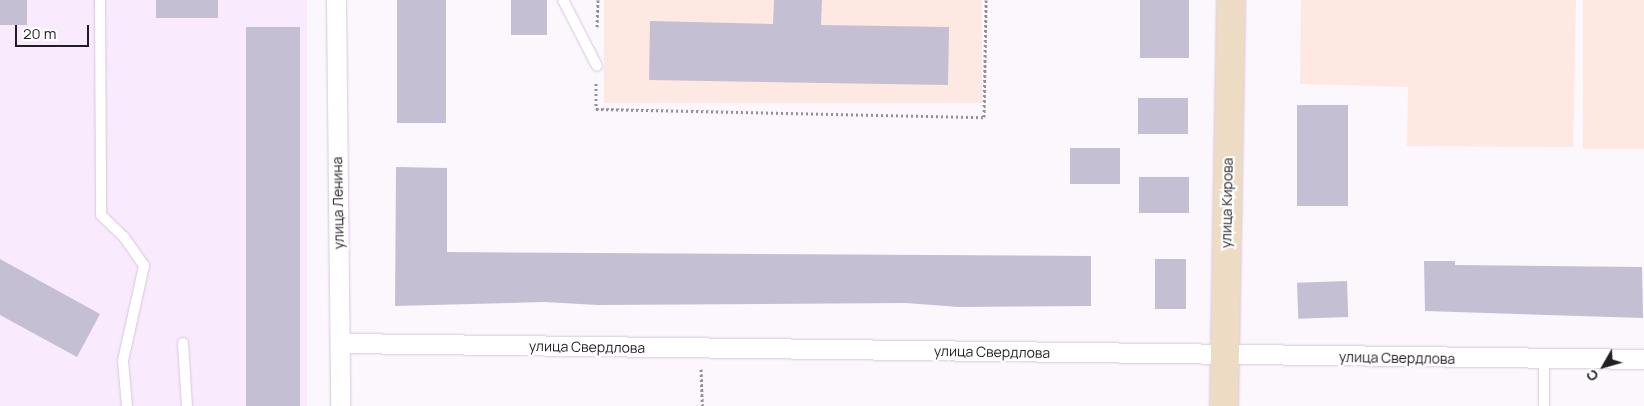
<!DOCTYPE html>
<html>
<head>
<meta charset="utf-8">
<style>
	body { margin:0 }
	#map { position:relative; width:1644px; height:406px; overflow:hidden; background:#fcf6fd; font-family:Manrope,sans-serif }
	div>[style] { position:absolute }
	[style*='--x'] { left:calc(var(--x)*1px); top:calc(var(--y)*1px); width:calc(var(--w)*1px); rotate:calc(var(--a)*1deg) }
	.built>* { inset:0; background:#faeafe; transform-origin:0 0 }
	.education>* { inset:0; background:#fde9e2; transform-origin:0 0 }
	.building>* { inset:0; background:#c5bfd4; transform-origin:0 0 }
	.path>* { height:3px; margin-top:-1.5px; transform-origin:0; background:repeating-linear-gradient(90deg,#958f96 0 2.5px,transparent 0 5px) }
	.roads { filter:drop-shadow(0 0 1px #d6c8da) drop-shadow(0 0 1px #d6c8da) }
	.lane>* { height:10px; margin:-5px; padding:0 5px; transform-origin:5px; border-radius:5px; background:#fff }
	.street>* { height:19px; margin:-9.5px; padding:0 9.5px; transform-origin:9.5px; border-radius:9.5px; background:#fff }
	.secondary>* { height:28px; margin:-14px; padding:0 14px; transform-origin:14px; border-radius:14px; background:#eedbc3 }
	span { translate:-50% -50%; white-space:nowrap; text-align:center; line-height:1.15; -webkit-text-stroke:4.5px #fff; paint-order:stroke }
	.street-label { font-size:14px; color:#221d23 }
	.north { position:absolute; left:1579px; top:341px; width:50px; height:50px; -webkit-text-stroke:4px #fff; paint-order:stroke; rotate:232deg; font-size:14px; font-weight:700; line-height:20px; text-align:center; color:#221d23 }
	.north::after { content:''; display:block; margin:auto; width:18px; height:22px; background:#221d23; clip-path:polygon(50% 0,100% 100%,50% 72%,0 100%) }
	.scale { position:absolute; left:15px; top:25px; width:74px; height:22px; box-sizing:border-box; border:2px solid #221d23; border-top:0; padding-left:6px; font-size:15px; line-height:18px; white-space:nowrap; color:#221d23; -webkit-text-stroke:4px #fff; paint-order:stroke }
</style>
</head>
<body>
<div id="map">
	<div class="built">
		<div style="left:0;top:0;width:307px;height:406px"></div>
	</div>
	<div class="education">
		<div style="left:604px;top:0;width:378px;height:103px"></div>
		<div style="clip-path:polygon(1301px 0,1576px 0,1573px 147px,1407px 146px,1408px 87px,1300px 84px)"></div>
		<div style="left:1583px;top:0;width:61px;height:149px"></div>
	</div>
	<div class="building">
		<div style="left:0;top:0;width:27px;height:25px"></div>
		<div style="left:156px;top:0;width:62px;height:18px"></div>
		<div style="left:397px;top:0;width:49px;height:123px"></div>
		<div style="left:511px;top:0;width:36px;height:35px"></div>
		<div style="clip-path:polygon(774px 0,822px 0,821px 25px,949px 27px,948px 85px,649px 80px,650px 21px,773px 24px)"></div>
		<div style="left:1140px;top:0;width:49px;height:58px"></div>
		<div style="left:246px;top:27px;width:54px;height:379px"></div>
		<div style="left:1138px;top:98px;width:50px;height:36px"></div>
		<div style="left:1348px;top:105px;width:101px;height:51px;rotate:90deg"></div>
		<div style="left:1070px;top:148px;width:50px;height:36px"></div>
		<div style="clip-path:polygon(396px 167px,447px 168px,447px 252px,1091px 256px,1091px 306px,959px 307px,906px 303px,598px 305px,544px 302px,395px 306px)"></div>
		<div style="left:1139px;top:177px;width:50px;height:36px"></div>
		<div style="clip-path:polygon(0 259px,100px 314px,77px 357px,0 315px)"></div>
		<div style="left:1155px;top:259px;width:31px;height:50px"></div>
		<div style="clip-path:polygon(1424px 261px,1455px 261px,1455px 265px,1642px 267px,1643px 318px,1425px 311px)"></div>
		<div style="left:1347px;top:281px;width:36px;height:50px;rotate:88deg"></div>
	</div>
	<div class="path">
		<div style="--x:597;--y:27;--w:27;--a:-88"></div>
		<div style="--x:596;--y:83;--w:26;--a:90"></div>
		<div style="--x:596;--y:109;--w:388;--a:1.2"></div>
		<div style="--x:984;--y:117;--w:117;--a:-89"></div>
		<div style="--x:701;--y:369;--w:37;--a:88"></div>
	</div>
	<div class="roads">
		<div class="lane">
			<div style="--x:100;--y:0;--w:215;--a:89.7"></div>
			<div style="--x:101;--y:215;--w:32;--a:44"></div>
			<div style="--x:124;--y:237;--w:35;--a:55"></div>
			<div style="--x:144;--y:266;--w:97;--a:102.5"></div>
			<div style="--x:123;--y:361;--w:45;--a:84.9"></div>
			<div style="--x:563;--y:0;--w:74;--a:62.7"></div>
			<div style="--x:183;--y:343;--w:63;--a:86.4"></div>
			<div style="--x:1544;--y:360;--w:46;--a:90"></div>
		</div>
		<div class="street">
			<div style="--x:336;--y:0;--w:406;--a:89.4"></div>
			<div style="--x:340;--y:343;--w:1304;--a:0.7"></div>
		</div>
		<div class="secondary">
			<div style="--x:1224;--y:406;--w:406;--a:-89"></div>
		</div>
	</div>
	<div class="street-label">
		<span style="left:338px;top:203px;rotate:-91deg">улица Ленина</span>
		<span style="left:1227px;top:203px;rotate:-89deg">улица Кирова</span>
		<span style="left:587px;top:347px;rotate:1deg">улица Свердлова</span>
		<span style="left:992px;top:352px;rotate:1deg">улица Свердлова</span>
		<span style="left:1397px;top:358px;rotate:1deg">улица Свердлова</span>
	</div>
	<div class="north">С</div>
	<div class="scale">20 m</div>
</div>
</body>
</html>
